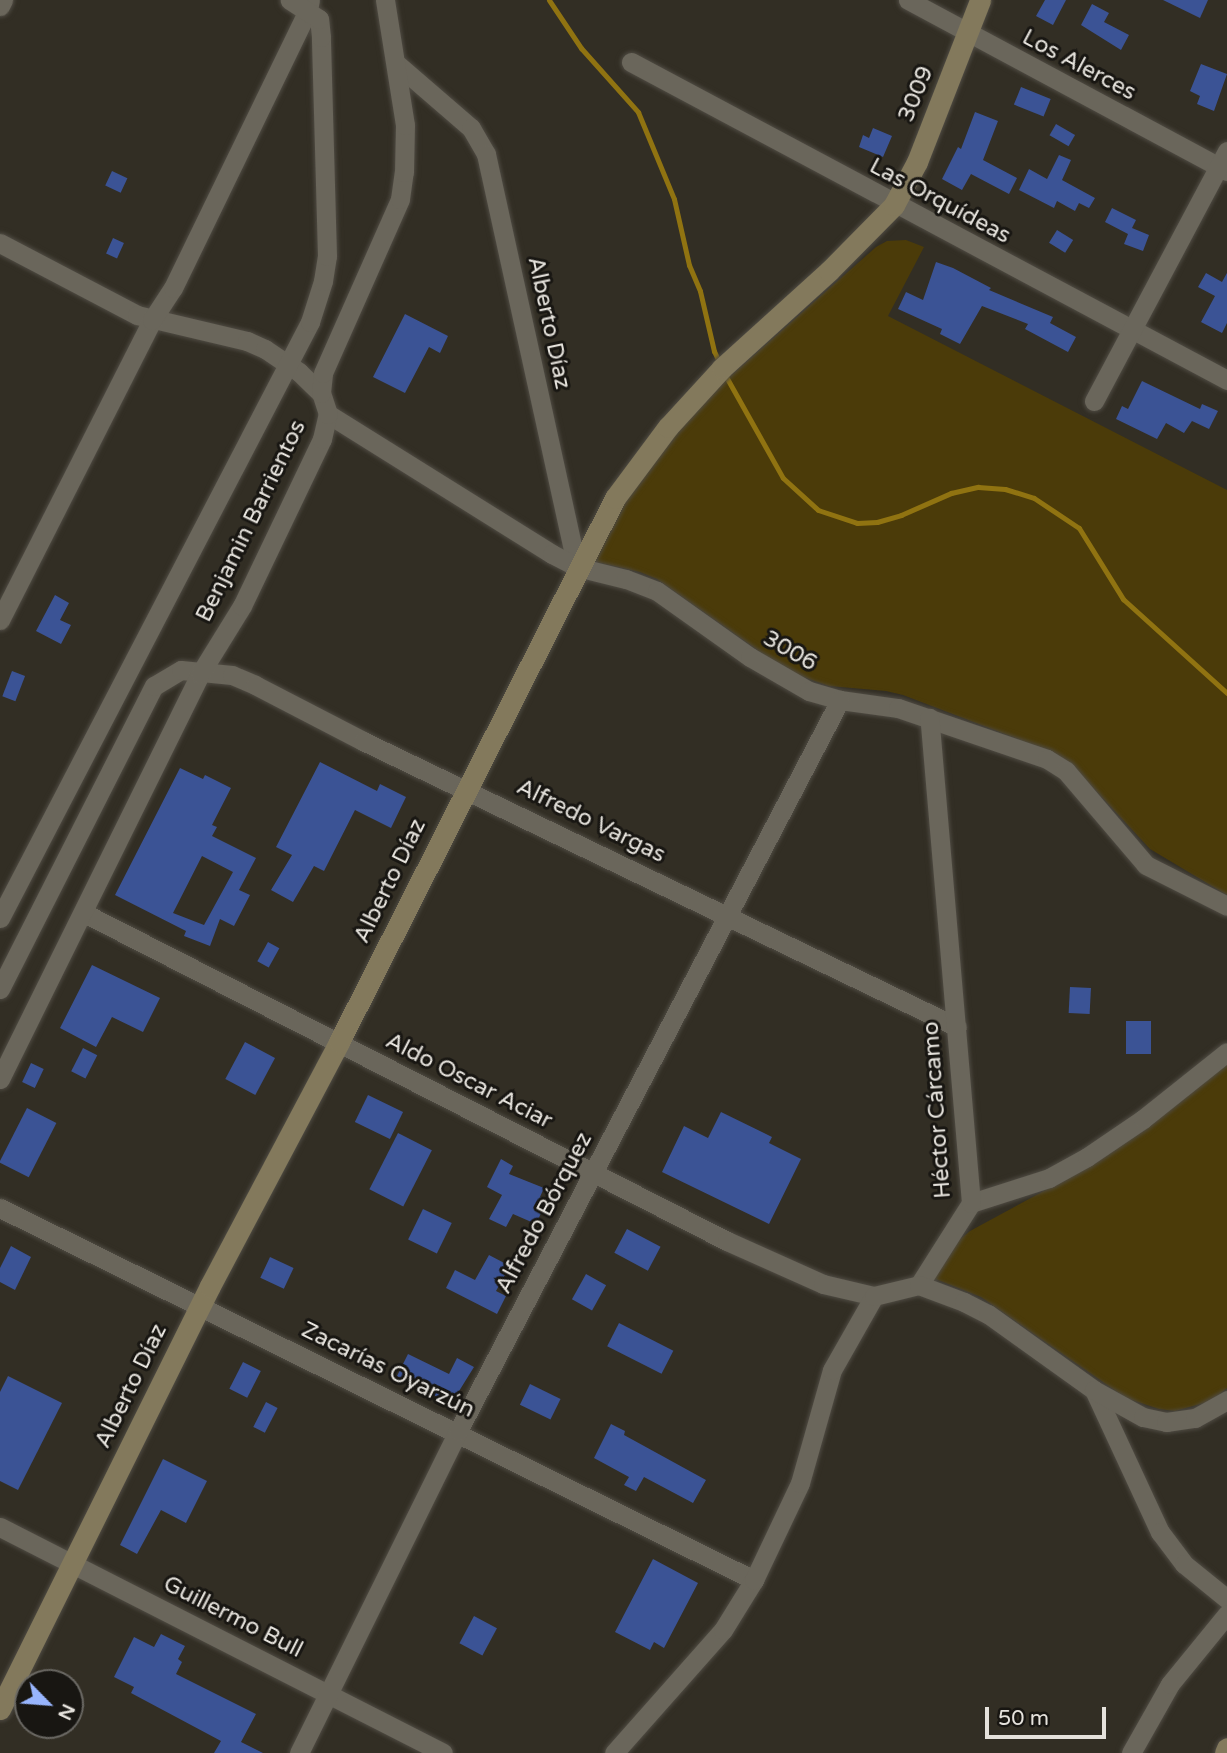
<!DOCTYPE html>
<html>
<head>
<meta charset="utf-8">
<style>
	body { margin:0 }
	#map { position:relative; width:1227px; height:1753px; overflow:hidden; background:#322e24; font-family:"Varela Round",sans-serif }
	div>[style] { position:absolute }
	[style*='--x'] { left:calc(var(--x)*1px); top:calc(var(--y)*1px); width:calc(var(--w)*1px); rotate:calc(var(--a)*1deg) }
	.green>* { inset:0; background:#4b3b09 }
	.stream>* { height:5px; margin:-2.5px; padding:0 2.5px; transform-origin:2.5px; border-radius:2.5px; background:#907311 }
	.building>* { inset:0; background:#3b5395; transform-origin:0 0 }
	.roads { filter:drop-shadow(0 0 2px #4f4b43) drop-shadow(0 0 2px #4f4b43) }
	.street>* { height:19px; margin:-9.5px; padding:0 9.5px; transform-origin:9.5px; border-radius:9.5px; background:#6a665b }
	.secondary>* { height:21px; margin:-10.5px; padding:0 10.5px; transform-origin:10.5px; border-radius:10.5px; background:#83795c }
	span { translate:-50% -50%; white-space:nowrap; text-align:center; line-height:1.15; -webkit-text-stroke:6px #181612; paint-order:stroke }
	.street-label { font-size:23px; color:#e5e2dc }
	.north { position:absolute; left:14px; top:1669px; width:70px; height:70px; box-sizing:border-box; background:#181612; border:2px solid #6a6863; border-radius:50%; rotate:115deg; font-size:19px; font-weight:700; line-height:28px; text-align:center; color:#e5e2dc }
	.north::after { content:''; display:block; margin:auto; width:24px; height:32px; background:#98b5fd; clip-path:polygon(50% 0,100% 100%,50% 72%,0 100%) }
	.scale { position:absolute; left:985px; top:1707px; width:121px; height:32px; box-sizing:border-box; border:4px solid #e5e2dc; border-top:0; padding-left:9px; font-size:21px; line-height:24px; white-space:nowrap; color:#e5e2dc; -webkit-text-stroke:5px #181612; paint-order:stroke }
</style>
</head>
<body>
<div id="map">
	<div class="green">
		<div style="clip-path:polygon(906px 240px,924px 247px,888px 316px,1227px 490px,1227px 895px,1150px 849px,1086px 780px,1031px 744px,903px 695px,886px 691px,829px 686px,789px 672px,657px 579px,640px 572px,592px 561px,609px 526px,649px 465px,719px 386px,876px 247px,887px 241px)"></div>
		<div style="clip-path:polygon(1227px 1064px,1227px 1388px,1211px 1401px,1175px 1411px,1159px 1409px,1126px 1398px,981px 1297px,933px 1278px,958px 1241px,970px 1231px,1092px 1165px)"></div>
	</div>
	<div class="stream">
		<div style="--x:549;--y:0;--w:58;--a:56.3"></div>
		<div style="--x:581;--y:48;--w:86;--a:48.3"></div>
		<div style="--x:638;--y:112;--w:94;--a:67.5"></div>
		<div style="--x:674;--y:199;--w:68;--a:77.2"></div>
		<div style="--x:689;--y:265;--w:28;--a:67"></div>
		<div style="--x:700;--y:291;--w:62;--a:76.9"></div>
		<div style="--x:714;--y:351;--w:14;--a:65"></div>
		<div style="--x:724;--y:373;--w:120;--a:60.7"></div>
		<div style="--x:783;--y:478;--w:47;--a:42.4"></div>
		<div style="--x:818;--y:510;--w:41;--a:18.4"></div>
		<div style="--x:857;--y:523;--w:20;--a:-3"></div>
		<div style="--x:877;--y:522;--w:25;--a:-16"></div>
		<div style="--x:901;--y:515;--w:55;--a:-23.7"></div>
		<div style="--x:951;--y:493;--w:28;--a:-13"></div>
		<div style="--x:978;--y:487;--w:27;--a:4"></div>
		<div style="--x:1005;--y:489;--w:30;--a:17"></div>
		<div style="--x:1034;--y:498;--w:54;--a:33.7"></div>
		<div style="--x:1079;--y:528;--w:84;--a:58.2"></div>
		<div style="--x:1123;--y:599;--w:140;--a:42.1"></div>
	</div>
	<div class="building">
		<div style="clip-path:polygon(1045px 0,1066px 0,1053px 25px,1036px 16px)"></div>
		<div style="clip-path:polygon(1163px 0,1208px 0,1200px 18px)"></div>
		<div style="clip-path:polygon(1092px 4px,1109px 13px,1104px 22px,1129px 35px,1121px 50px,1081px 25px)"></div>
		<div style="clip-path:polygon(1201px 64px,1227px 74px,1214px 111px,1197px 104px,1200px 96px,1190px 91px)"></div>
		<div style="left:1021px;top:87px;width:32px;height:19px;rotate:22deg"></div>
		<div style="clip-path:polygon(975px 112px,998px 121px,983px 160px,1017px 178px,1009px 194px,971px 174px,962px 190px,942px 179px,958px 147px,961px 149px)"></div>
		<div style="left:1056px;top:124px;width:22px;height:13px;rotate:30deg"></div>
		<div style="clip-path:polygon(873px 128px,892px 136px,883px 157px,859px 147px,863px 135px,869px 138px)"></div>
		<div style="clip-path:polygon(1059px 155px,1071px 160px,1062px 180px,1095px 198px,1089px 208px,1079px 203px,1075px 211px,1057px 201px,1054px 208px,1019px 190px,1029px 169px,1047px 179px)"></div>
		<div style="left:112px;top:171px;width:17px;height:16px;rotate:25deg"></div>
		<div style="clip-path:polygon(1112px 208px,1136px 220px,1132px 228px,1149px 235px,1143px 251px,1124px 244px,1128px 234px,1105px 222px)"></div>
		<div style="left:1057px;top:230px;width:19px;height:15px;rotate:32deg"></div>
		<div style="left:113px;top:238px;width:12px;height:17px;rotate:24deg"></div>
		<div style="clip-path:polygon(936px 262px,953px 268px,991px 288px,989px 290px,1053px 317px,1050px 323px,1076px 337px,1068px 352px,1025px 329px,1028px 324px,982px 306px,960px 344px,940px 334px,942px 329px,898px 309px,906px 292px,923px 300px)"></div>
		<div style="clip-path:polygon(1206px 273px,1222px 282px,1227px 273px,1227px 323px,1222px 333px,1201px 322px,1215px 296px,1198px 287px)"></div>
		<div style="clip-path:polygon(405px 314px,448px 336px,440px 353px,429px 347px,405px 393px,373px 377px)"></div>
		<div style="clip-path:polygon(1142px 381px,1200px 409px,1202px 404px,1218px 411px,1209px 429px,1192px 421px,1184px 433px,1166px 423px,1157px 439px,1116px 419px,1122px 406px,1128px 409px)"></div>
		<div style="clip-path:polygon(55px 595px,69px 603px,60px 620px,71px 625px,61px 644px,36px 631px)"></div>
		<div style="left:12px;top:671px;width:14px;height:27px;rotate:21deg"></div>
		<div style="clip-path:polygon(320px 762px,377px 791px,380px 784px,406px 797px,391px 828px,355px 810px,324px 871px,314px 866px,293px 902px,271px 890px,292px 855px,276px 847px)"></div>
		<div style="clip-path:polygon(evenodd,180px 768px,203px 779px,205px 775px,231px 788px,212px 825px,217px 827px,212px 836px,256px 858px,239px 890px,250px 895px,234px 926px,220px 919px,210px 946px,184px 936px,186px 931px,115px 895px,180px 768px,202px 856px,233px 872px,204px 925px,173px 913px,202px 856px)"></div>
		<div style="left:268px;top:942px;width:13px;height:22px;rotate:29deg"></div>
		<div style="clip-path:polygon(92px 965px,160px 998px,143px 1032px,112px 1017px,96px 1047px,60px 1028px)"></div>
		<div style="left:1070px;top:987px;width:21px;height:26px;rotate:3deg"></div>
		<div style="left:1126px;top:1021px;width:25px;height:33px"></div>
		<div style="left:245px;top:1042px;width:34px;height:42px;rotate:28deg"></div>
		<div style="left:83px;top:1048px;width:16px;height:26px;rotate:27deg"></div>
		<div style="left:31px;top:1063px;width:14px;height:21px;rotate:25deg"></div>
		<div style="left:368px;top:1095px;width:39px;height:30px;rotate:26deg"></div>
		<div style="left:27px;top:1108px;width:33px;height:61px;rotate:27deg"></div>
		<div style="clip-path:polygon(721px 1112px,772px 1137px,769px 1143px,801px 1159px,769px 1224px,662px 1172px,684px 1126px,708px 1138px)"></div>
		<div style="left:398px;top:1133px;width:38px;height:63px;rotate:27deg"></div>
		<div style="clip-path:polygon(501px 1159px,513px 1166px,509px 1174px,544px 1188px,540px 1197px,547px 1200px,536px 1224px,513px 1214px,506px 1227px,489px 1219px,502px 1195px,487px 1187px)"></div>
		<div style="left:423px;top:1209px;width:32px;height:34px;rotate:26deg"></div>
		<div style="left:627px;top:1229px;width:38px;height:27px;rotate:28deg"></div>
		<div style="clip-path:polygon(11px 1246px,31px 1257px,15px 1290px,0 1282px,0 1268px)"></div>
		<div style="clip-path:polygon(489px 1255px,510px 1266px,496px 1291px,506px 1296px,497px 1314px,446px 1288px,455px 1270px,475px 1280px)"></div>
		<div style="left:270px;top:1257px;width:26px;height:23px;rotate:25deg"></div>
		<div style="left:586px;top:1274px;width:23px;height:29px;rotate:29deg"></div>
		<div style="left:619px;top:1323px;width:61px;height:26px;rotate:27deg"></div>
		<div style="clip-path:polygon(408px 1354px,449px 1374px,457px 1358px,474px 1367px,451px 1404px,397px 1376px)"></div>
		<div style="left:243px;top:1362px;width:20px;height:30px;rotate:27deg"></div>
		<div style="clip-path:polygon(8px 1376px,62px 1403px,18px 1490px,0 1481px,0 1392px)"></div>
		<div style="left:530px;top:1384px;width:34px;height:23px;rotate:26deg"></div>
		<div style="left:266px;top:1402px;width:13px;height:28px;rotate:27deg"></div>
		<div style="clip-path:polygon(611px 1424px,625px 1431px,624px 1435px,706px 1480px,693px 1503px,644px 1477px,636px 1491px,624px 1485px,629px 1477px,594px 1458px)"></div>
		<div style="clip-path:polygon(163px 1459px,207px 1481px,186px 1523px,161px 1510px,137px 1554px,120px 1545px)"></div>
		<div style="clip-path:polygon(653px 1559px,698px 1583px,664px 1648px,654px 1642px,650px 1650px,615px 1632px)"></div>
		<div style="left:474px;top:1616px;width:26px;height:31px;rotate:28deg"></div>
		<div style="clip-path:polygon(161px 1634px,185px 1646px,178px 1659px,182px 1662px,176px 1674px,256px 1714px,241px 1742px,263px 1753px,214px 1753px,221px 1741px,131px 1693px,134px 1687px,114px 1677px,134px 1637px,154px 1647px)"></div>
	</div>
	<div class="roads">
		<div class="street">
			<div style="--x:908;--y:0;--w:362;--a:28.2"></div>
			<div style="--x:0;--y:6;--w:7;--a:-63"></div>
			<div style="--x:631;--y:62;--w:676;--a:28.08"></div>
			<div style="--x:398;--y:65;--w:96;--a:40.8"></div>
			<div style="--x:471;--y:128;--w:30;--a:60"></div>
			<div style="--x:486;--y:154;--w:423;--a:77.6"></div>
			<div style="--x:0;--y:243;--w:155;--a:27.7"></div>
			<div style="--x:137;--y:315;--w:113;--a:13.3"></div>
			<div style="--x:247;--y:341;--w:20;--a:24"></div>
			<div style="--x:265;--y:349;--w:41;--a:34.1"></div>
			<div style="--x:299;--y:372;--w:30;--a:44"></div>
			<div style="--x:1094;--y:401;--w:283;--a:-62"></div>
			<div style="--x:328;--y:414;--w:264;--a:32"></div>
			<div style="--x:552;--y:554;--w:28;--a:27"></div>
			<div style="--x:577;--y:567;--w:50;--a:13.8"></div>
			<div style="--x:626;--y:579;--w:33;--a:21"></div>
			<div style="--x:657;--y:591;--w:114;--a:35.4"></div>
			<div style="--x:750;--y:657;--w:68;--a:30"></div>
			<div style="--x:809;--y:691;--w:32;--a:16"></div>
			<div style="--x:840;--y:700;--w:59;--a:7.9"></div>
			<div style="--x:898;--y:708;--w:157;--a:18.9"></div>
			<div style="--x:1047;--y:759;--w:22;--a:32"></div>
			<div style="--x:1066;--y:771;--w:123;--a:49.6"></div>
			<div style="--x:1146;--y:865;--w:91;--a:26.8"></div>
			<div style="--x:0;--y:620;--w:336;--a:-63.1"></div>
			<div style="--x:152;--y:320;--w:38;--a:-57"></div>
			<div style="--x:173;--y:288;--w:309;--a:-64.1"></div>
			<div style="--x:308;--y:10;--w:10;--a:-79"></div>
			<div style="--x:84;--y:913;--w:722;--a:27.03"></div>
			<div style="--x:727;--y:1241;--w:105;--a:24.1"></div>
			<div style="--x:823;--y:1284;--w:52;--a:13.2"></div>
			<div style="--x:0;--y:918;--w:672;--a:-62.52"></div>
			<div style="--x:310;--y:322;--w:43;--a:-72.4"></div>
			<div style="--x:323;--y:281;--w:25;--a:-81"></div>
			<div style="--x:327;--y:256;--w:219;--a:-91.6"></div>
			<div style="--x:321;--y:37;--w:18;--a:-96"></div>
			<div style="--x:319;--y:19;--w:35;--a:-147"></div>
			<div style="--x:0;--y:989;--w:340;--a:-63.1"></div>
			<div style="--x:154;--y:686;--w:31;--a:-31"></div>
			<div style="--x:181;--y:670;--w:51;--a:5.6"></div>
			<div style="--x:232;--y:675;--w:25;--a:23"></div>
			<div style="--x:255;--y:685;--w:122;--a:27.4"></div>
			<div style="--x:363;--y:741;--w:659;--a:25.71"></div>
			<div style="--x:0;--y:1079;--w:452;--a:-63.7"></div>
			<div style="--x:200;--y:674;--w:80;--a:-58.3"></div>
			<div style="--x:242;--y:606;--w:185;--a:-64.4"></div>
			<div style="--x:322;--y:439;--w:26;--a:-77"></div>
			<div style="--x:328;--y:414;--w:22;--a:-108"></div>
			<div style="--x:321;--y:393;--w:20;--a:-84"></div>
			<div style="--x:323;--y:373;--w:190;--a:-66.1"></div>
			<div style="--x:400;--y:199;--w:27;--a:-82"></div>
			<div style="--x:404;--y:172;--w:47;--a:-88.8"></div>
			<div style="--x:405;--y:125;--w:127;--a:-99.1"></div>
			<div style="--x:971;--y:1203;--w:82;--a:-17.8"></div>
			<div style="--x:1049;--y:1178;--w:43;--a:-28.9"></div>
			<div style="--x:1087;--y:1157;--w:68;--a:-34.2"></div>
			<div style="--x:1143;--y:1119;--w:107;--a:-38.6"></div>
			<div style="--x:0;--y:1208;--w:841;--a:26.26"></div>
			<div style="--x:919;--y:1285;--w:97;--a:-57.6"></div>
			<div style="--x:971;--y:1203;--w:487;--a:-94.9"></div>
			<div style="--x:1094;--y:1390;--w:157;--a:65.1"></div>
			<div style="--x:1160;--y:1532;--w:40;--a:53"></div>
			<div style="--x:1184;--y:1564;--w:55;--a:39.1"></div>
			<div style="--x:0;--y:1527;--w:497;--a:27"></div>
			<div style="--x:299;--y:1753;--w:359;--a:-63.7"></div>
			<div style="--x:458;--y:1431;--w:825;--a:-62.41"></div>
			<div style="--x:614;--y:1753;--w:164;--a:-48.5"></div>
			<div style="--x:723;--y:1630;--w:59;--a:-58.2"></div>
			<div style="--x:754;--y:1580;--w:107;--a:-64.6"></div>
			<div style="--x:800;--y:1483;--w:117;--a:-74.2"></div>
			<div style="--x:832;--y:1370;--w:85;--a:-60.4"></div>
			<div style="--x:874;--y:1296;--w:46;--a:-13.7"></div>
			<div style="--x:919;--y:1285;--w:48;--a:20.7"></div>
			<div style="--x:964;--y:1302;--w:27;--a:27"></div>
			<div style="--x:988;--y:1314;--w:130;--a:35.6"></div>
			<div style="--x:1094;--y:1390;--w:56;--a:28.9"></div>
			<div style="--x:1143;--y:1417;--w:24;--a:12"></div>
			<div style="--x:1166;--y:1422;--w:29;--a:-8"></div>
			<div style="--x:1195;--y:1418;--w:37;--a:-29"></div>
			<div style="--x:1131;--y:1753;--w:79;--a:-60.5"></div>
			<div style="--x:1170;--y:1684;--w:90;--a:-50.8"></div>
		</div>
		<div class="secondary">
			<div style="--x:0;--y:1709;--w:472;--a:-63.6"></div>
			<div style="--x:210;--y:1286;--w:276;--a:-62.1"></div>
			<div style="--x:339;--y:1042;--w:610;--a:-63.1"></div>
			<div style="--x:615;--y:498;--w:89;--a:-53.3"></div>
			<div style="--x:668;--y:427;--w:80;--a:-47.5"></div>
			<div style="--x:722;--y:368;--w:144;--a:-42.2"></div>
			<div style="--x:829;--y:271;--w:93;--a:-45.4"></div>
			<div style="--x:894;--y:205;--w:49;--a:-61.9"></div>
			<div style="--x:917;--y:162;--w:174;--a:-68.7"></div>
			<div style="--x:1225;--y:1753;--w:5;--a:-68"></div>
		</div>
	</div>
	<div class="street-label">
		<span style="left:1079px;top:65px;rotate:28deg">Los Alerces</span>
		<span style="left:916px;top:94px;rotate:-68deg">3009</span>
		<span style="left:940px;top:201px;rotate:28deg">Las Orquídeas</span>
		<span style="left:549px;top:323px;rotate:78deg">Alberto Díaz</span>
		<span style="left:251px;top:521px;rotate:-64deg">Benjamin Barrientos</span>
		<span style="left:790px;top:651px;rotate:30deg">3006</span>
		<span style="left:591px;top:821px;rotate:26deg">Alfredo Vargas</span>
		<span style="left:390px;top:881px;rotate:-64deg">Alberto Díaz</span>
		<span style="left:469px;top:1081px;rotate:27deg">Aldo Oscar Aciar</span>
		<span style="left:937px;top:1110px;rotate:-94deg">Héctor Cárcamo</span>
		<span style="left:544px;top:1213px;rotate:-62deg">Alfredo Bórquez</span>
		<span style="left:388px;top:1370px;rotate:26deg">Zacarías Oyarzún</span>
		<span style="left:131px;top:1386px;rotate:-64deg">Alberto Díaz</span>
		<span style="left:233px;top:1617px;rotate:27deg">Guillermo Bull</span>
	</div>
	<div class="north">N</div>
	<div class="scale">50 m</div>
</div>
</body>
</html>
